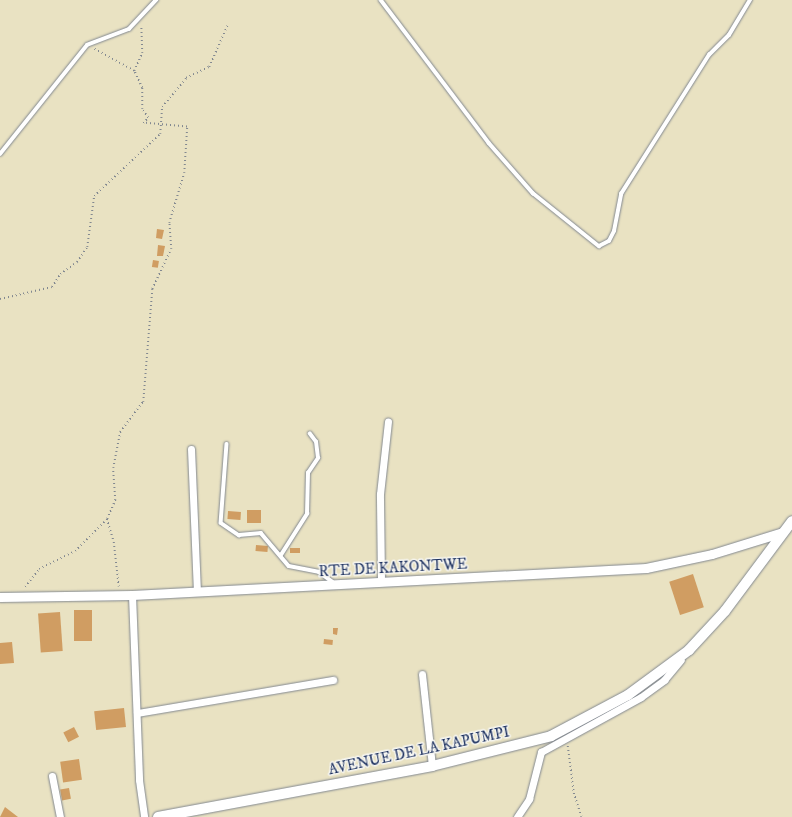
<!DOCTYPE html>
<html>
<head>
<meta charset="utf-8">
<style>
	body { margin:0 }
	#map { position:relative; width:792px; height:817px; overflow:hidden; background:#e9e2c2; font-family:"IM FELL DW Pica",serif }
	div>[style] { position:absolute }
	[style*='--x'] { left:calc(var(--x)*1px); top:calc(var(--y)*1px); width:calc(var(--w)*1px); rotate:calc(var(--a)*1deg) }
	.building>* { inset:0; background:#d09d62; transform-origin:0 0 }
	.path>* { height:1.5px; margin-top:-0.75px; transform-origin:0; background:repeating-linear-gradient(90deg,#828890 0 1px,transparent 0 4px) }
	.roads { filter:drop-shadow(0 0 1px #828890) drop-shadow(0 0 1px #828890) }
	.service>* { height:3.5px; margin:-1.75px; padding:0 1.75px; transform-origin:1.75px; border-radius:1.75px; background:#fff }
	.minor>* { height:7px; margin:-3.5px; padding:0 3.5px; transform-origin:3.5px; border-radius:3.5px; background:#fff }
	.tertiary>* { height:9px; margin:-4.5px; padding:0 4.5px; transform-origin:4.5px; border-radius:4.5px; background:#fff }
	.secondary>* { height:10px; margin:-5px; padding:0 5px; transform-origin:5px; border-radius:5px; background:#fff }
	span { translate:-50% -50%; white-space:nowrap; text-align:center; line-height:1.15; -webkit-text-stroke:3px #f6f6f2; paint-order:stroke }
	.street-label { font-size:15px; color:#1b2f5e }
</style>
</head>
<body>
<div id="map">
	<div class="building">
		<div style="clip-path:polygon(157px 229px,164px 230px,162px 239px,156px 238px)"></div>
		<div style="clip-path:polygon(158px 245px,165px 246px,163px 256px,157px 256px)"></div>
		<div style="left:153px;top:260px;width:6px;height:7px;rotate:9deg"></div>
		<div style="left:247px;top:510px;width:14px;height:13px"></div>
		<div style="left:228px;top:511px;width:13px;height:8px;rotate:4deg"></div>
		<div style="left:256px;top:545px;width:12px;height:6px;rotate:5deg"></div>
		<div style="left:290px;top:548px;width:10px;height:5px"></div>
		<div style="left:693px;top:574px;width:35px;height:25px;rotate:72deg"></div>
		<div style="left:74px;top:610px;width:18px;height:31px"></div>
		<div style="left:60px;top:612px;width:39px;height:22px;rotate:86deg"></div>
		<div style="clip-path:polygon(333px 628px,338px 628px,337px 635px,333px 634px)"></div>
		<div style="left:324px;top:639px;width:9px;height:5px;rotate:6deg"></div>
		<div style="clip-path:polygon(12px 642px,14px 663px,0 664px,0 643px)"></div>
		<div style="left:124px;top:708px;width:19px;height:30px;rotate:84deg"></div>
		<div style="left:74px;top:727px;width:11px;height:12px;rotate:63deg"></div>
		<div style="left:79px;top:759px;width:21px;height:19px;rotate:82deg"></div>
		<div style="left:69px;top:788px;width:11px;height:9px;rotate:80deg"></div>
		<div style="clip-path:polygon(5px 807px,18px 817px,0 817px)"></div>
	</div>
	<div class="path">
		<div style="--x:134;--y:71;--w:20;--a:-66"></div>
		<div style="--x:142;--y:53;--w:26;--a:-92"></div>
		<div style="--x:0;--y:299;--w:53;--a:-13"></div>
		<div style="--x:52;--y:287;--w:15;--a:-58"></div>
		<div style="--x:60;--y:274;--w:21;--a:-35"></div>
		<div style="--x:77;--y:262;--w:18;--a:-56"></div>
		<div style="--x:87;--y:247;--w:51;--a:-82.2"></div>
		<div style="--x:94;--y:196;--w:91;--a:-43.2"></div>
		<div style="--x:160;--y:134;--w:27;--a:-86"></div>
		<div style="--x:162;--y:107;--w:38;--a:-50"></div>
		<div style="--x:186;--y:78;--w:25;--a:-26"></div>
		<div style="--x:209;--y:67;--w:45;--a:-66.3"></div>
		<div style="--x:107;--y:519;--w:24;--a:73"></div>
		<div style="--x:114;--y:542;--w:45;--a:83.7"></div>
		<div style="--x:25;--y:587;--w:23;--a:-52"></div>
		<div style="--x:39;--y:569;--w:40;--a:-26.6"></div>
		<div style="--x:75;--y:551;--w:45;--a:-45"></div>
		<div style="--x:107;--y:519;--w:21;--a:-67"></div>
		<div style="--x:115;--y:500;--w:32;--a:-94"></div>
		<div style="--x:113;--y:468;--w:37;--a:-79"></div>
		<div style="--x:120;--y:432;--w:38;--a:-53"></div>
		<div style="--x:143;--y:402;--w:113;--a:-85.4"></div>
		<div style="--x:152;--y:289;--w:44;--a:-64.6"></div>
		<div style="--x:171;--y:249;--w:26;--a:-94"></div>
		<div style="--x:169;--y:223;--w:52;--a:-73.3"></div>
		<div style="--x:184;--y:173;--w:46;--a:-86.3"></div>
		<div style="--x:187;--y:127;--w:44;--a:-174.8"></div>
		<div style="--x:143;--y:123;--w:7;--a:-45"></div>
		<div style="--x:148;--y:118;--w:11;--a:-124"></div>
		<div style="--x:142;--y:109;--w:21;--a:-90"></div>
		<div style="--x:142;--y:88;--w:19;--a:-115"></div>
		<div style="--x:134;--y:71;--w:46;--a:-151.2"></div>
		<div style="--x:568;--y:746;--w:47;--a:82.7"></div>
		<div style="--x:574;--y:793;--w:25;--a:72"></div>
	</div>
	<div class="roads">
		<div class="service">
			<div style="--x:381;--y:0;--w:179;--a:52.9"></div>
			<div style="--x:489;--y:143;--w:67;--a:48.7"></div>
			<div style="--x:533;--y:193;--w:85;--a:38.8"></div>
			<div style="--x:599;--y:246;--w:11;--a:-27"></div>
			<div style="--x:609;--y:241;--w:11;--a:-63"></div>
			<div style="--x:614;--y:231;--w:38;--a:-79"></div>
			<div style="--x:621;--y:194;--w:165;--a:-57.7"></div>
			<div style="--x:709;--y:55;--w:28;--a:-45"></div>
			<div style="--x:729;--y:35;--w:41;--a:-59"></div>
			<div style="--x:0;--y:154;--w:139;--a:-51.4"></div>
			<div style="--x:87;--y:45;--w:45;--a:-20.9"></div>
			<div style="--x:129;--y:29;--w:40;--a:-47"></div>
			<div style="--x:227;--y:444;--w:79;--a:94.3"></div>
			<div style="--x:221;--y:523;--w:22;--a:34"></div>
			<div style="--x:239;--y:535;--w:22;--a:-5"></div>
			<div style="--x:261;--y:533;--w:43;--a:49.7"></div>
			<div style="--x:289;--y:566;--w:31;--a:11"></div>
			<div style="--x:319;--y:572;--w:17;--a:36"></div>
			<div style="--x:281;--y:555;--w:49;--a:-57.6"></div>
			<div style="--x:307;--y:514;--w:41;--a:-88.6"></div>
			<div style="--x:308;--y:473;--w:18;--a:-56"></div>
			<div style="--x:318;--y:458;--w:16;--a:-97"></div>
			<div style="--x:316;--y:442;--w:10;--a:-127"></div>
		</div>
		<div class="minor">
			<div style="--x:191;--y:449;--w:143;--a:87.6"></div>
			<div style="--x:381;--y:581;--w:87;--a:-90.7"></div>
			<div style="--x:380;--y:494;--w:73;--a:-83.7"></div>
			<div style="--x:132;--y:595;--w:185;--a:87.8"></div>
			<div style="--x:139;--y:780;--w:37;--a:82"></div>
			<div style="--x:422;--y:674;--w:93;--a:83.8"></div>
			<div style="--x:137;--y:713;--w:199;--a:-9.6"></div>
			<div style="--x:52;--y:776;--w:42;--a:79"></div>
			<div style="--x:517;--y:817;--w:22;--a:-56"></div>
			<div style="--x:529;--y:799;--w:49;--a:-75.7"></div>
			<div style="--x:541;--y:752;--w:114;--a:-28.8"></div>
			<div style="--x:641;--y:697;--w:29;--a:-36"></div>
			<div style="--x:664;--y:680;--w:26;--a:-50"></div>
		</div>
		<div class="tertiary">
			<div style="--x:0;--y:597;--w:132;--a:-0.9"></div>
			<div style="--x:132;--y:595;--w:515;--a:-3.01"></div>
			<div style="--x:646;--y:568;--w:67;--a:-12"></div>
			<div style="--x:712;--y:554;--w:74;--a:-17.2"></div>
		</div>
		<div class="secondary">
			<div style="--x:158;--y:817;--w:279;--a:-10.5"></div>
			<div style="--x:432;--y:766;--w:123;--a:-14.1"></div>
			<div style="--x:551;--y:736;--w:87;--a:-28"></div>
			<div style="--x:628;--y:695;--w:76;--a:-36.4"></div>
			<div style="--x:689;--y:650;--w:53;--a:-47.3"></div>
			<div style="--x:725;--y:611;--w:112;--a:-53.3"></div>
		</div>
	</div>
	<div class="street-label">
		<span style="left:393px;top:568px;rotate:-3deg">RTE DE KAKONTWE</span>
		<span style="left:419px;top:751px;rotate:-12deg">AVENUE DE LA KAPUMPI</span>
	</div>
</div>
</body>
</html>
